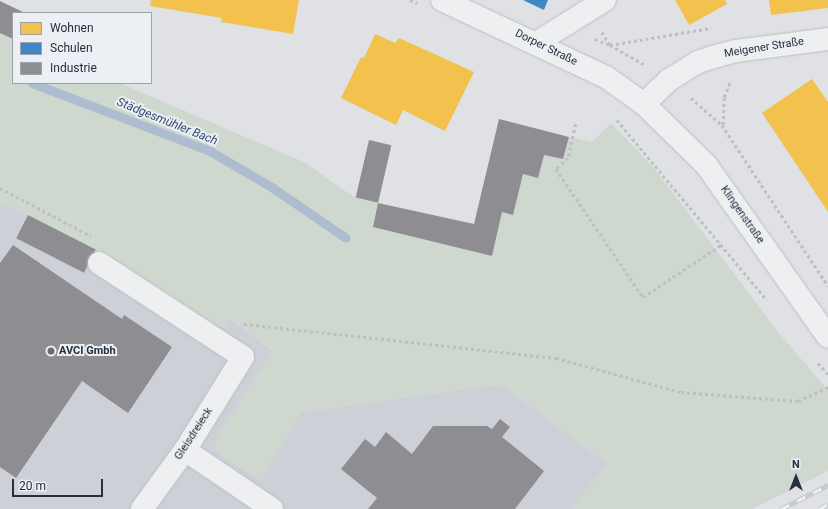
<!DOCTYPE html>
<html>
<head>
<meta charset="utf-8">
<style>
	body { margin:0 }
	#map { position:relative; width:828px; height:509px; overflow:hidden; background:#dfe1e4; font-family:Roboto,sans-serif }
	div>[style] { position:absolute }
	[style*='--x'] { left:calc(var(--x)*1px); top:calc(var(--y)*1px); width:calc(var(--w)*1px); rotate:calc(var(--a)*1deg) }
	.built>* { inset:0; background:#cdd0d7 }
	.green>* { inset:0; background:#cfd8cf }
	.homes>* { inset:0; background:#f2c14e }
	.schools>* { inset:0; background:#3f88c5 }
	.industry>* { inset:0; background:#8d8d92; transform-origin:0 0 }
	.stream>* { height:9px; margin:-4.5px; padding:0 4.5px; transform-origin:4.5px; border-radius:4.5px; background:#adbdcf }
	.path>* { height:2.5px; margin-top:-1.25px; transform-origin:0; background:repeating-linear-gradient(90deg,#bebfc4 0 3px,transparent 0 6px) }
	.roads { filter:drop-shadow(0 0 1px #bdbfc2) drop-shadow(0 0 1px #bdbfc2) }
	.minor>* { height:22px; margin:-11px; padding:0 11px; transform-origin:11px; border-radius:11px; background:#eeeff1 }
	.rail>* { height:4.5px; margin-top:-2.25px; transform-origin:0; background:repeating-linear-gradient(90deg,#eceff4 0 9px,#c7c9cc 0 18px); box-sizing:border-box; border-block:1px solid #c7c9cc }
	.dots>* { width:11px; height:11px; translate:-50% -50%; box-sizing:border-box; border:2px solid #eceff4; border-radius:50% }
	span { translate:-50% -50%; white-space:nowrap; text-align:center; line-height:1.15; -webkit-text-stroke:4px #eceff4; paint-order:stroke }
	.street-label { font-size:11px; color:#272e3c }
	.poi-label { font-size:11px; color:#272e3c; font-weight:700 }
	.left { translate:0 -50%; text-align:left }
	.water-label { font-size:12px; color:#324c6f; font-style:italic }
	.legend { position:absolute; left:12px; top:12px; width:140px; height:72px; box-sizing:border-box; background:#eceff4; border:1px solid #9da2aa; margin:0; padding:5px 7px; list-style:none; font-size:12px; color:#272e3c }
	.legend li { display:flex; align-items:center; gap:8px; height:20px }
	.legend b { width:20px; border:1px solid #9da2aa }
	.north { position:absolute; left:776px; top:457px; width:40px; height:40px; -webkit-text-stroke:3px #eceff4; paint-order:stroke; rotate:0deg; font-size:11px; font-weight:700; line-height:16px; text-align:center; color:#272e3c }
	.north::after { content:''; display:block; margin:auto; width:14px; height:18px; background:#272e3c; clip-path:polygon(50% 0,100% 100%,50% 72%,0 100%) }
	.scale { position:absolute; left:12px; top:479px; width:91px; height:18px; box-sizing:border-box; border:2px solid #272e3c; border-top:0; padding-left:5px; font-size:12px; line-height:14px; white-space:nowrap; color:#272e3c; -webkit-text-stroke:3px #eceff4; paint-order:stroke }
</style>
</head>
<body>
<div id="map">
	<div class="built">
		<div style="clip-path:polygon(0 201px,96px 250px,222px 328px,229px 318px,274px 351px,216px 439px,216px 450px,222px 456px,260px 480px,301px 412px,501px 384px,608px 464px,571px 509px,0 509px)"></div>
	</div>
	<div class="green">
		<div style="clip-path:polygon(0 33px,13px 39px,13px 83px,120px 83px,304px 162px,354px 197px,378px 203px,373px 227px,492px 256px,502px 212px,512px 215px,523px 174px,544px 155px,563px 159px,569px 137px,592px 142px,611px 123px,654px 168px,778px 332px,828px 390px,828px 471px,752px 509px,571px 509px,608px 464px,501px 384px,301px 412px,260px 480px,222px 456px,216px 450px,216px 439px,274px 350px,229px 318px,222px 328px,96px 250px,0 201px)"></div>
	</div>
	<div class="homes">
		<div style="clip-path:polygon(151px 0,299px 0,293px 34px,221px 22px,222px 18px,150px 6px)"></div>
		<div style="clip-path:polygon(675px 0,725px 0,727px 4px,689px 25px)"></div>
		<div style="clip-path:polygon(769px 0,828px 0,828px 8px,771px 15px)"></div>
		<div style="clip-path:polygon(375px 34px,395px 43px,399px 38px,474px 72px,445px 131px,403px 110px,396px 125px,341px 98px,361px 57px,364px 58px)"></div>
		<div style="clip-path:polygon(812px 79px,828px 102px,828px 212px,762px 113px)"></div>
	</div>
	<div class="schools">
		<div style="clip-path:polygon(523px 0,548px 0,544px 10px)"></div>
	</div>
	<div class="industry">
		<div style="clip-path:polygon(0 1px,25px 13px,13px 13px,13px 39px,0 33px)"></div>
		<div style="clip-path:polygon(499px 119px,569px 137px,563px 159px,544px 155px,538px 178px,523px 174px,513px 215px,502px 212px,492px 256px,373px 227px,378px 203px,474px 224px)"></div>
		<div style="left:369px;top:140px;width:23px;height:59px;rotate:13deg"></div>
		<div style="left:28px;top:215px;width:76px;height:26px;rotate:27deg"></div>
		<div style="clip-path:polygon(13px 245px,122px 319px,124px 315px,172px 347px,128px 413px,82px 381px,16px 478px,0 467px,0 263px)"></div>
		<div style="clip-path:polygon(500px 419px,510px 427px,502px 437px,544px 471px,515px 509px,368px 509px,377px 498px,341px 469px,365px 439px,375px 447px,386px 432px,412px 454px,433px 426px,487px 426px,492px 429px)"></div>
	</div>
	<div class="stream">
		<div style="--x:32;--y:83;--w:191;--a:20.9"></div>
		<div style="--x:210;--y:151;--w:73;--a:30.4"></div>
		<div style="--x:273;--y:188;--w:88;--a:34.4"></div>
	</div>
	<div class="path">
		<div style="--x:410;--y:0;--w:8;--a:23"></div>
		<div style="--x:602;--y:32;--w:15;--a:58"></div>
		<div style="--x:610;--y:45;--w:102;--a:-9.6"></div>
		<div style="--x:595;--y:39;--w:16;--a:22"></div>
		<div style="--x:610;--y:45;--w:40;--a:29.7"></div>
		<div style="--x:691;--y:98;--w:41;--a:41.1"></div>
		<div style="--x:722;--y:125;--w:193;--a:56.6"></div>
		<div style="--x:617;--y:120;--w:234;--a:50.2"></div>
		<div style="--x:576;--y:124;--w:35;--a:103"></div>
		<div style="--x:568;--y:158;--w:16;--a:137"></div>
		<div style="--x:556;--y:169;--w:155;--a:55.8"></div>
		<div style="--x:643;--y:297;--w:94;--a:-33.7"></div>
		<div style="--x:723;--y:125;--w:28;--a:-88"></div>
		<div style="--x:724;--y:97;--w:18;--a:-68"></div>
		<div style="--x:0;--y:188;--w:103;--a:27.8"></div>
		<div style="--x:244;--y:324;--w:314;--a:6.2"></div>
		<div style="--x:556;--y:358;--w:130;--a:15.2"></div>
		<div style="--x:681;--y:392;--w:117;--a:4.4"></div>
		<div style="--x:798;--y:401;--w:33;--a:-25"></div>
		<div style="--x:818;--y:363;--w:15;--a:48"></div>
	</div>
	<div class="roads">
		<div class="minor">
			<div style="--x:442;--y:0;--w:181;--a:25.2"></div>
			<div style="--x:606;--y:77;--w:47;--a:35.4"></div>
			<div style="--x:644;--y:104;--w:88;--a:44.5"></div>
			<div style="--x:707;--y:166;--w:209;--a:54.7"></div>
			<div style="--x:536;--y:43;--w:81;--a:-31.9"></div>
			<div style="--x:644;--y:104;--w:35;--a:-44"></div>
			<div style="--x:669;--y:80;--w:34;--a:-32"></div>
			<div style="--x:698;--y:62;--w:16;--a:-18"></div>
			<div style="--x:713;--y:57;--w:24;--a:-15"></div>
			<div style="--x:736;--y:51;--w:93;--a:-7.4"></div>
			<div style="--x:99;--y:263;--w:172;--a:33.1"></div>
			<div style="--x:243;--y:357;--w:110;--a:121.9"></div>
			<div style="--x:185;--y:450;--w:73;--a:126.1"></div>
			<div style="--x:185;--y:450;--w:105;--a:34.1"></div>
		</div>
	</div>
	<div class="rail">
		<div style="--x:781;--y:509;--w:53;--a:-27.1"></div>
		<div style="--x:819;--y:509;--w:10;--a:-29"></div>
	</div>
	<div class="dots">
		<div style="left:51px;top:351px;background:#676d77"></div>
	</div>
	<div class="street-label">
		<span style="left:546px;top:48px;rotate:26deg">Dorper Straße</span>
		<span style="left:764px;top:48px;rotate:-9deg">Meigener Straße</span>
		<span style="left:742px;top:215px;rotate:55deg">Klingenstraße</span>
		<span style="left:194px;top:434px;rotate:-57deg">Gleisdreieck</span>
	</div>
	<div class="poi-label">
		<span class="left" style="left:59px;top:351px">AVCI Gmbh</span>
	</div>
	<div class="water-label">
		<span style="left:167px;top:122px;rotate:22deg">Städgesmühler Bach</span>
	</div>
	<ul class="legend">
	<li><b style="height:11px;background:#f2c14e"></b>Wohnen</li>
	<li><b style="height:11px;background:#3f88c5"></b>Schulen</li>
	<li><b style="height:11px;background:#8d8d92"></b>Industrie</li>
	</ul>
	<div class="north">N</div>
	<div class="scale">20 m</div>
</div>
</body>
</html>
